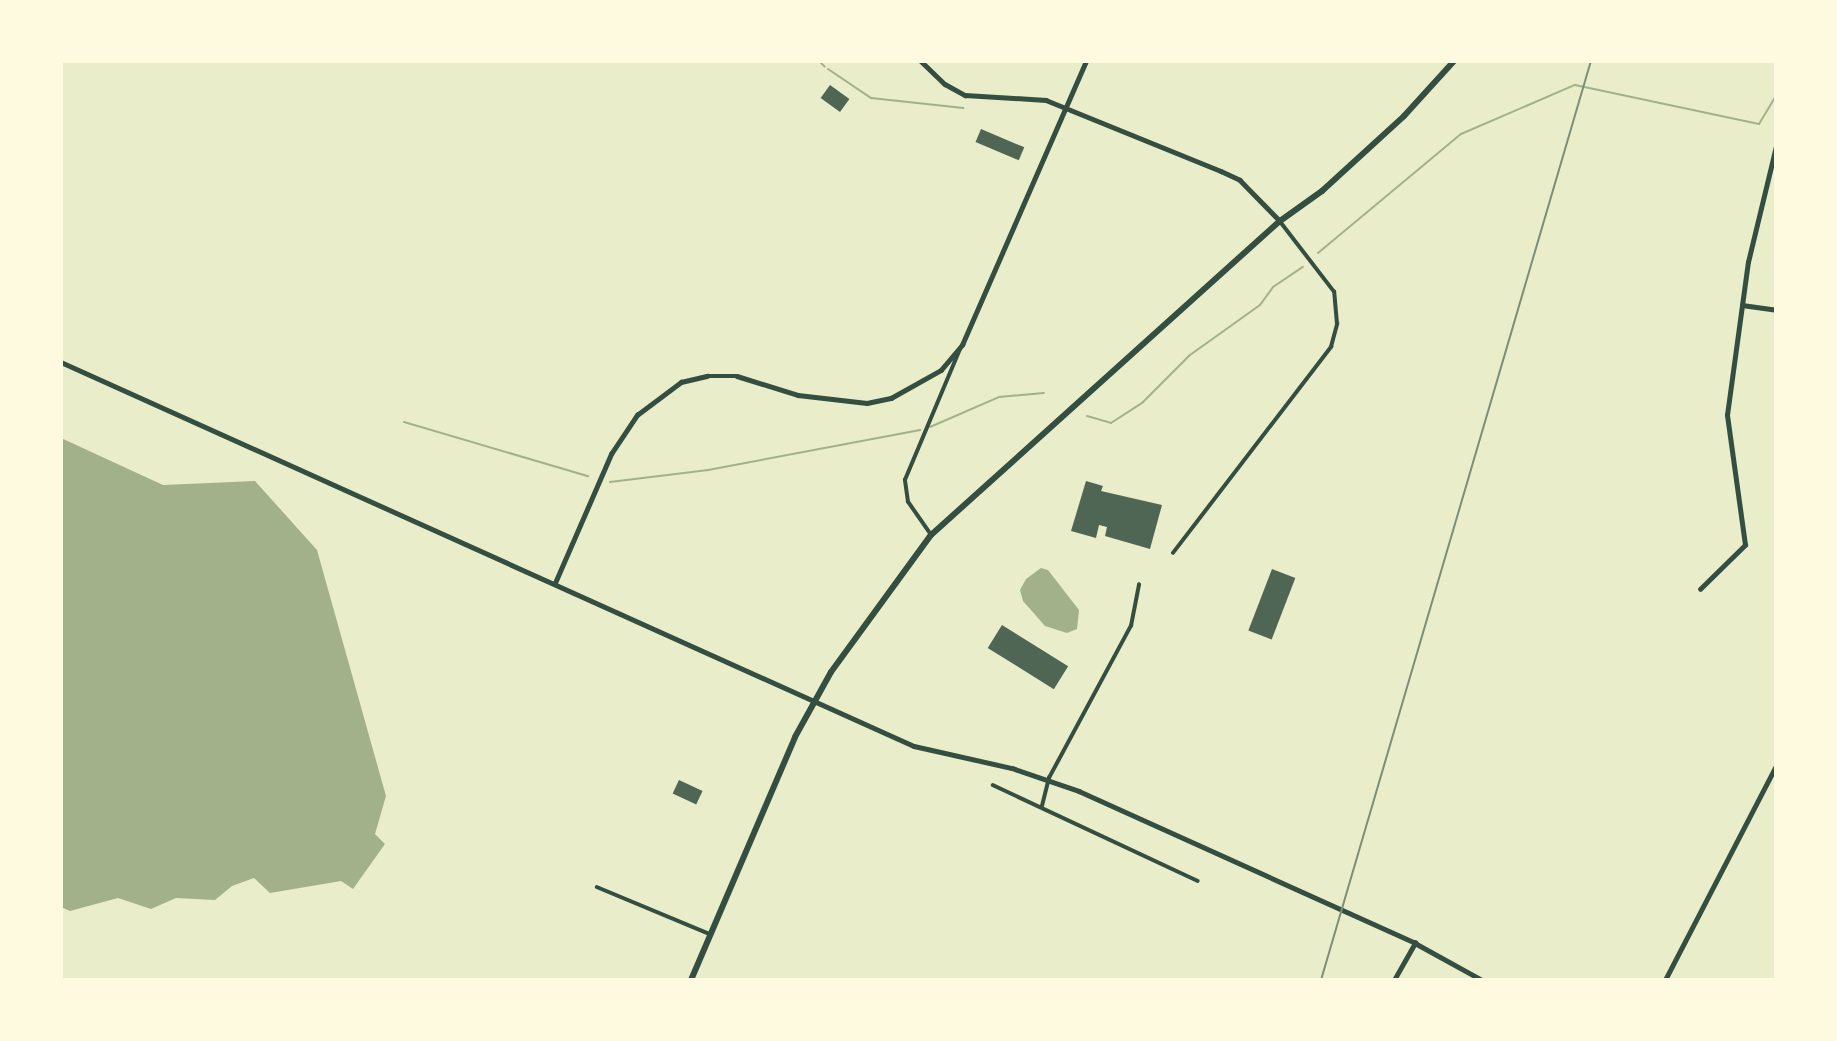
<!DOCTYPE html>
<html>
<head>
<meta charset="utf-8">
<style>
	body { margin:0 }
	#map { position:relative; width:1837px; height:1041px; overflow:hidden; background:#e9edc9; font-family:"Nunito Sans",sans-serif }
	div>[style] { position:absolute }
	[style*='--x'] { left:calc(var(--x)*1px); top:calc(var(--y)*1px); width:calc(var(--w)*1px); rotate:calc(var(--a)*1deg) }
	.water>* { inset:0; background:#a3b18a }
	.stream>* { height:2px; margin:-1px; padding:0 1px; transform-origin:1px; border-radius:1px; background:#a3b18a }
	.building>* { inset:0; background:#4f6655; transform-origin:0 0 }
	.minor>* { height:3.5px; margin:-1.75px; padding:0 1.75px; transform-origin:1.75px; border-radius:1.75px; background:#344e41 }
	.tertiary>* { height:4.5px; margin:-2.25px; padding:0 2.25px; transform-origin:2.25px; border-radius:2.25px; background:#344e41 }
	.trunk>* { height:6px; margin:-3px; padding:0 3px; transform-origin:3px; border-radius:3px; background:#344e41 }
	.rail>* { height:2px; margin:-1px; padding:0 1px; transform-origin:1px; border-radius:1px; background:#7c8e77 }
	span { translate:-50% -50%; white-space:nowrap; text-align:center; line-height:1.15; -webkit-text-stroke:7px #fefae0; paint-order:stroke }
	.frame { position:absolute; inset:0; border:63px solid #fefae0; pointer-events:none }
</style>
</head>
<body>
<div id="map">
	<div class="water">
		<div style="clip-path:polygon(61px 438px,163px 485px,255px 481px,317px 550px,386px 796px,375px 834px,385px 844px,353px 889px,341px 881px,270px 893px,254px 878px,232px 886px,215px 900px,176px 898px,151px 909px,118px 898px,70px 911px,61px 907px)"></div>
		<div style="clip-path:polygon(1041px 568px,1048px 570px,1079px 610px,1077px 629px,1067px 633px,1045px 626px,1023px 601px,1020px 590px,1026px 579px)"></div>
	</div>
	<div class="stream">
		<div style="--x:819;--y:61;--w:8;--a:45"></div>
		<div style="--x:828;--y:69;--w:52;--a:34"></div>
		<div style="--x:871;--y:98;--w:93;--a:6.2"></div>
		<div style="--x:1318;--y:253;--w:186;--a:-39.8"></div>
		<div style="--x:1461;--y:134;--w:124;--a:-23.3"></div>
		<div style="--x:1575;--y:85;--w:188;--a:12"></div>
		<div style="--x:1759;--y:124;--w:33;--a:-59"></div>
		<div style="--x:1087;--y:416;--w:25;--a:16"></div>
		<div style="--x:1111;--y:423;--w:38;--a:-33"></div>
		<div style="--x:1143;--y:402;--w:66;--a:-45"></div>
		<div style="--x:1190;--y:355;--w:86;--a:-35.5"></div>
		<div style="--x:1260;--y:305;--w:22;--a:-54"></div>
		<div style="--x:1273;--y:287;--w:36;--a:-34"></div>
		<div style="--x:404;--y:422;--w:192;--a:16.4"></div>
		<div style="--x:930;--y:427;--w:75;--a:-23.5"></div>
		<div style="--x:999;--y:397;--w:45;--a:-5.1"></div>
		<div style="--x:610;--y:482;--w:99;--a:-7"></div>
		<div style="--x:708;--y:470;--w:216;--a:-10.7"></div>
	</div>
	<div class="building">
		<div style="left:830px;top:85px;width:24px;height:16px;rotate:36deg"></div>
		<div style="left:981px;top:129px;width:47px;height:14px;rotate:23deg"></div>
		<div style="clip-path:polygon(1086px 481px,1103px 486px,1101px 491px,1162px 505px,1150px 549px,1105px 536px,1107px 527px,1099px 525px,1096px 538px,1071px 531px)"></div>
		<div style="left:1272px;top:569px;width:25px;height:66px;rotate:21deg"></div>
		<div style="left:1002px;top:625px;width:78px;height:27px;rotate:32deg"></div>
		<div style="left:679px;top:780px;width:26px;height:15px;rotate:25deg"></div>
	</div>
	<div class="minor">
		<div style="--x:931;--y:535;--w:40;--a:-124.9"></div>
		<div style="--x:908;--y:502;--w:22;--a:-98"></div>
		<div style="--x:905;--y:480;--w:142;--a:-67.2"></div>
		<div style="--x:1173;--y:553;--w:260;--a:-52.5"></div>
		<div style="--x:1331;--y:347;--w:24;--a:-75"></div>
		<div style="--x:1337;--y:324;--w:32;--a:-95"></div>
		<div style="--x:1334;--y:292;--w:88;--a:-127.6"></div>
		<div style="--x:993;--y:785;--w:226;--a:25.1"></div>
		<div style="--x:1042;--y:806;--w:29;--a:-76"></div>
		<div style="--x:1049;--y:778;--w:173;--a:-61.7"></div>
		<div style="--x:1131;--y:626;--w:42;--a:-79"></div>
		<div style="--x:597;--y:887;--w:122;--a:22.6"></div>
	</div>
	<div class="tertiary">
		<div style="--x:921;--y:61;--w:33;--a:44"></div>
		<div style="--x:945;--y:84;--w:23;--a:29"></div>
		<div style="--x:965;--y:95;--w:81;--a:3.5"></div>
		<div style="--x:1046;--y:100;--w:189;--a:22.1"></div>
		<div style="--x:1221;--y:171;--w:21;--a:25"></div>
		<div style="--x:1240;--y:180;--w:57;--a:45.7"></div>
		<div style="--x:1742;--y:305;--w:34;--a:8"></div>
		<div style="--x:61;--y:362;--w:935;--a:24.24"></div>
		<div style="--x:914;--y:746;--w:100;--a:12.7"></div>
		<div style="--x:1012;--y:768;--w:71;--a:18.9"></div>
		<div style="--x:1079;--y:791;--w:369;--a:24.3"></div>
		<div style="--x:1415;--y:943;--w:77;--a:28.9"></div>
		<div style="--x:555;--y:583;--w:141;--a:-66.5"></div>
		<div style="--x:611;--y:454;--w:47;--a:-56.3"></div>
		<div style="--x:637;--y:415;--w:55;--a:-36.9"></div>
		<div style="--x:681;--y:382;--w:27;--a:-13"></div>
		<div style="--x:707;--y:376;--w:30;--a:0"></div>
		<div style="--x:737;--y:376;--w:64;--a:17.3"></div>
		<div style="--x:798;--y:395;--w:69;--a:6.6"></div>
		<div style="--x:867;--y:403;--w:25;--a:-12"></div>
		<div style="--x:891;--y:398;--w:57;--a:-29.2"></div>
		<div style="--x:941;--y:370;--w:33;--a:-50"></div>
		<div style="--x:962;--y:345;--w:310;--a:-66.4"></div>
		<div style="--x:1700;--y:589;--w:63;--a:-44.4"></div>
		<div style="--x:1745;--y:545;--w:131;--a:-97.9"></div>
		<div style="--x:1727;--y:415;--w:154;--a:-82.2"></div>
		<div style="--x:1748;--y:262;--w:119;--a:-76.4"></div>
		<div style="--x:1394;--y:980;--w:43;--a:-60.4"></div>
		<div style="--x:1665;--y:980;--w:241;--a:-62.6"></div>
	</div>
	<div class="trunk">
		<div style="--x:691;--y:980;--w:264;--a:-66.8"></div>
		<div style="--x:795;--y:737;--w:74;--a:-61"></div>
		<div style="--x:831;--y:672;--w:170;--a:-53.9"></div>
		<div style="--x:931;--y:535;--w:469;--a:-42"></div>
		<div style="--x:1280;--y:221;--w:52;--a:-35.5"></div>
		<div style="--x:1322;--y:191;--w:111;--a:-42.4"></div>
		<div style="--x:1404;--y:116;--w:74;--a:-47.7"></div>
	</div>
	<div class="rail">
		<div style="--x:1321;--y:980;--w:958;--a:-73.63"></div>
	</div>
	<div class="frame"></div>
</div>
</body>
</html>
